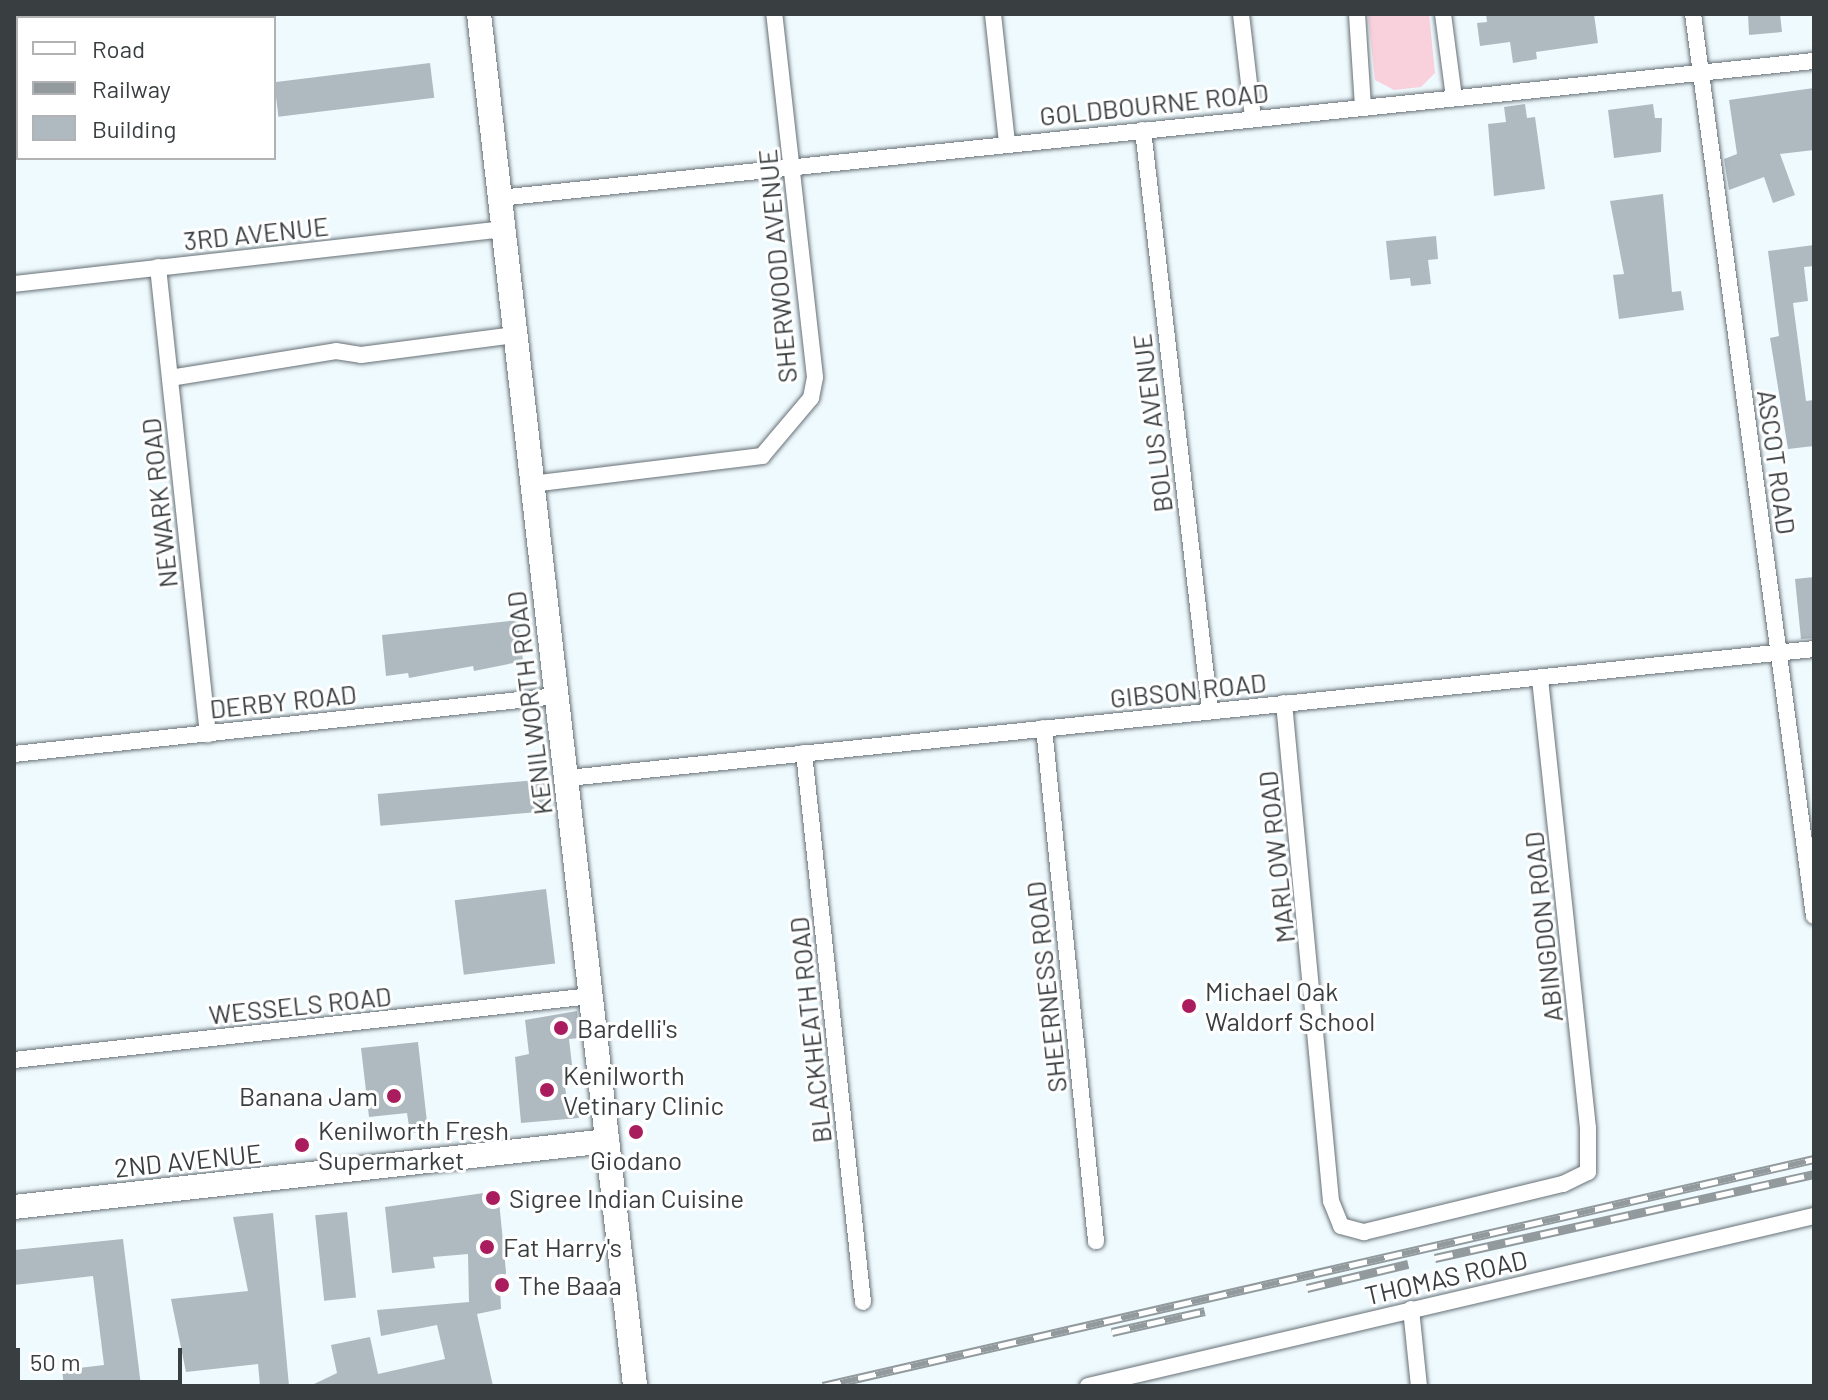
<!DOCTYPE html>
<html>
<head>
<meta charset="utf-8">
<style>
	body { margin:0 }
	#map { position:relative; width:1828px; height:1400px; overflow:hidden; background:#effafe; font-family:Barlow,sans-serif }
	div>[style] { position:absolute }
	[style*='--x'] { left:calc(var(--x)*1px); top:calc(var(--y)*1px); width:calc(var(--w)*1px); rotate:calc(var(--a)*1deg) }
	.green>* { inset:0; background:#f9d1dc }
	.building>* { inset:0; background:#aebabf; transform-origin:0 0 }
	.roads { filter:drop-shadow(0 0 2px #667076) drop-shadow(0 0 2px #667076) }
	.street>* { height:16px; margin:-8px; padding:0 8px; transform-origin:8px; border-radius:8px; background:#fff }
	.secondary>* { height:24px; margin:-12px; padding:0 12px; transform-origin:12px; border-radius:12px; background:#fff }
	.rail>* { height:9px; margin-top:-4.5px; transform-origin:0; background:repeating-linear-gradient(90deg,#fff 0 18px,#929a9d 0 36px); box-sizing:border-box; border-block:2px solid #929a9d }
	.dots>* { width:22px; height:22px; translate:-50% -50%; box-sizing:border-box; border:4px solid #fff; border-radius:50% }
	span { translate:-50% -50%; white-space:nowrap; text-align:center; line-height:1.15; -webkit-text-stroke:6px #fff; paint-order:stroke }
	.street-label { font-size:26px; color:#393e40 }
	.poi-label { font-size:26px; color:#393e40 }
	.left { translate:0 -50%; text-align:left }
	.right { translate:-100% -50%; text-align:right }
	.frame { position:absolute; inset:0; border:16px solid #393e40; pointer-events:none }
	.legend { position:absolute; left:16px; top:16px; width:260px; height:144px; box-sizing:border-box; background:#fff; border:2px solid #b0b2b3; margin:0; padding:10px 14px; list-style:none; font-size:24px; color:#393e40 }
	.legend li { display:flex; align-items:center; gap:16px; height:40px }
	.legend b { width:40px; border:2px solid #b0b2b3 }
	.scale { position:absolute; left:16px; top:1348px; width:166px; height:36px; box-sizing:border-box; border:4px solid #393e40; border-top:0; padding-left:10px; font-size:24px; line-height:28px; white-space:nowrap; color:#393e40; -webkit-text-stroke:6px #fff; paint-order:stroke }
</style>
</head>
<body>
<div id="map">
	<div class="green">
		<div style="clip-path:polygon(1429px 14px,1435px 73px,1421px 87px,1394px 90px,1375px 80px,1368px 15px)"></div>
	</div>
	<div class="building">
		<div style="clip-path:polygon(1486px 14px,1594px 14px,1598px 43px,1536px 52px,1537px 59px,1513px 63px,1510px 42px,1480px 46px,1477px 23px,1487px 22px)"></div>
		<div style="clip-path:polygon(1748px 14px,1780px 14px,1782px 32px,1749px 35px)"></div>
		<div style="left:430px;top:63px;width:35px;height:157px;rotate:83deg"></div>
		<div style="clip-path:polygon(1814px 88px,1814px 150px,1780px 154px,1795px 195px,1773px 203px,1764px 177px,1729px 190px,1724px 159px,1737px 154px,1729px 100px)"></div>
		<div style="clip-path:polygon(1525px 104px,1527px 118px,1535px 117px,1545px 189px,1494px 196px,1488px 124px,1506px 122px,1504px 107px)"></div>
		<div style="clip-path:polygon(1653px 104px,1655px 118px,1662px 118px,1661px 152px,1614px 158px,1608px 110px)"></div>
		<div style="clip-path:polygon(1663px 194px,1672px 292px,1681px 291px,1684px 310px,1619px 319px,1613px 275px,1624px 274px,1610px 201px)"></div>
		<div style="clip-path:polygon(1436px 236px,1438px 259px,1428px 260px,1431px 284px,1411px 286px,1410px 278px,1390px 280px,1386px 241px)"></div>
		<div style="clip-path:polygon(1814px 245px,1814px 266px,1804px 267px,1808px 301px,1793px 303px,1806px 401px,1814px 400px,1814px 446px,1788px 449px,1770px 338px,1779px 336px,1768px 251px)"></div>
		<div style="clip-path:polygon(1814px 577px,1814px 638px,1801px 639px,1795px 579px)"></div>
		<div style="clip-path:polygon(518px 620px,523px 661px,474px 671px,473px 666px,409px 678px,408px 673px,386px 676px,382px 635px)"></div>
		<div style="left:548px;top:779px;width:32px;height:171px;rotate:85deg"></div>
		<div style="left:546px;top:889px;width:75px;height:92px;rotate:83deg"></div>
		<div style="clip-path:polygon(577px 1011px,580px 1038px,569px 1039px,572px 1065px,562px 1066px,567px 1101px,577px 1100px,579px 1118px,521px 1123px,515px 1057px,529px 1054px,525px 1020px)"></div>
		<div style="clip-path:polygon(418px 1042px,428px 1131px,410px 1133px,407px 1113px,369px 1117px,361px 1048px)"></div>
		<div style="clip-path:polygon(498px 1191px,506px 1272px,504px 1287px,500px 1288px,501px 1309px,477px 1314px,493px 1386px,310px 1386px,337px 1373px,331px 1345px,370px 1337px,378px 1374px,445px 1359px,437px 1325px,381px 1336px,377px 1310px,469px 1302px,468px 1254px,433px 1257px,435px 1268px,392px 1273px,385px 1207px)"></div>
		<div style="left:347px;top:1212px;width:86px;height:32px;rotate:84deg"></div>
		<div style="clip-path:polygon(273px 1213px,289px 1386px,260px 1386px,258px 1364px,186px 1372px,171px 1299px,248px 1291px,233px 1217px)"></div>
		<div style="clip-path:polygon(123px 1239px,141px 1386px,64px 1386px,62px 1370px,104px 1365px,93px 1276px,14px 1285px,14px 1250px)"></div>
	</div>
	<div class="roads">
		<div class="street">
			<div style="--x:993;--y:14;--w:130;--a:83.8"></div>
			<div style="--x:1241;--y:14;--w:105;--a:83.4"></div>
			<div style="--x:1357;--y:14;--w:92;--a:86.3"></div>
			<div style="--x:1443;--y:14;--w:84;--a:82.5"></div>
			<div style="--x:1693;--y:14;--w:910;--a:82.36"></div>
			<div style="--x:1143;--y:130;--w:585;--a:83.42"></div>
			<div style="--x:499;--y:198;--w:1322;--a:-5.95"></div>
			<div style="--x:158;--y:267;--w:470;--a:83.9"></div>
			<div style="--x:14;--y:284;--w:492;--a:-6.4"></div>
			<div style="--x:170;--y:378;--w:168;--a:-9.2"></div>
			<div style="--x:336;--y:351;--w:25;--a:9"></div>
			<div style="--x:361;--y:355;--w:155;--a:-7.4"></div>
			<div style="--x:531;--y:484;--w:233;--a:-6.9"></div>
			<div style="--x:762;--y:456;--w:76;--a:-49.8"></div>
			<div style="--x:811;--y:398;--w:21;--a:-79"></div>
			<div style="--x:815;--y:377;--w:365;--a:-96.4"></div>
			<div style="--x:1284;--y:703;--w:500;--a:84.61"></div>
			<div style="--x:1331;--y:1201;--w:27;--a:68"></div>
			<div style="--x:1341;--y:1226;--w:24;--a:15"></div>
			<div style="--x:1364;--y:1232;--w:205;--a:-13.6"></div>
			<div style="--x:1563;--y:1184;--w:28;--a:-26"></div>
			<div style="--x:1588;--y:1172;--w:44;--a:-90"></div>
			<div style="--x:1588;--y:1128;--w:453;--a:-96.1"></div>
			<div style="--x:1044;--y:728;--w:516;--a:84.21"></div>
			<div style="--x:804;--y:753;--w:552;--a:83.87"></div>
			<div style="--x:14;--y:754;--w:546;--a:-6.1"></div>
			<div style="--x:568;--y:778;--w:1253;--a:-5.91"></div>
			<div style="--x:14;--y:1060;--w:581;--a:-6.33"></div>
			<div style="--x:1411;--y:1309;--w:77;--a:84.1"></div>
			<div style="--x:1088;--y:1386;--w:746;--a:-13.18"></div>
		</div>
		<div class="secondary">
			<div style="--x:479;--y:14;--w:1381;--a:83.51"></div>
			<div style="--x:14;--y:1207;--w:597;--a:-6.35"></div>
		</div>
	</div>
	<div class="rail">
		<div style="--x:1435;--y:1258;--w:388;--a:-12.5"></div>
		<div style="--x:1307;--y:1288;--w:104;--a:-13.4"></div>
		<div style="--x:1112;--y:1332;--w:95;--a:-12.7"></div>
		<div style="--x:823;--y:1386;--w:1017;--a:-12.9"></div>
	</div>
	<div class="dots">
		<div style="left:1189px;top:1006px;background:#a91d5e"></div>
		<div style="left:561px;top:1028px;background:#a91d5e"></div>
		<div style="left:547px;top:1090px;background:#a91d5e"></div>
		<div style="left:394px;top:1096px;background:#a91d5e"></div>
		<div style="left:636px;top:1132px;background:#a91d5e"></div>
		<div style="left:302px;top:1145px;background:#a91d5e"></div>
		<div style="left:493px;top:1198px;background:#a91d5e"></div>
		<div style="left:487px;top:1247px;background:#a91d5e"></div>
		<div style="left:502px;top:1285px;background:#a91d5e"></div>
	</div>
	<div class="street-label">
		<span style="left:1154px;top:104px;rotate:-6deg">GOLDBOURNE ROAD</span>
		<span style="left:256px;top:233px;rotate:-6deg">3RD AVENUE</span>
		<span style="left:777px;top:266px;rotate:-95deg">SHERWOOD AVENUE</span>
		<span style="left:1152px;top:423px;rotate:-97deg">BOLUS AVENUE</span>
		<span style="left:1777px;top:462px;rotate:82deg">ASCOT ROAD</span>
		<span style="left:159px;top:503px;rotate:-96deg">NEWARK ROAD</span>
		<span style="left:1188px;top:690px;rotate:-6deg">GIBSON ROAD</span>
		<span style="left:283px;top:701px;rotate:-6deg">DERBY ROAD</span>
		<span style="left:529px;top:703px;rotate:-97deg">KENILWORTH ROAD</span>
		<span style="left:1276px;top:857px;rotate:-96deg">MARLOW ROAD</span>
		<span style="left:1543px;top:927px;rotate:-96deg">ABINGDON ROAD</span>
		<span style="left:1046px;top:987px;rotate:-96deg">SHEERNESS ROAD</span>
		<span style="left:300px;top:1005px;rotate:-6deg">WESSELS ROAD</span>
		<span style="left:810px;top:1030px;rotate:-96deg">BLACKHEATH ROAD</span>
		<span style="left:188px;top:1160px;rotate:-6deg">2ND AVENUE</span>
		<span style="left:1446px;top:1277px;rotate:-13deg">THOMAS ROAD</span>
	</div>
	<div class="poi-label">
		<span class="left" style="left:1205px;top:1006px">Michael Oak<br>Waldorf School</span>
		<span class="left" style="left:577px;top:1028px">Bardelli's</span>
		<span class="left" style="left:563px;top:1090px">Kenilworth<br>Vetinary Clinic</span>
		<span class="right" style="left:378px;top:1096px">Banana Jam</span>
		<span class="left" style="left:318px;top:1145px">Kenilworth Fresh<br>Supermarket</span>
		<span style="left:636px;top:1160px">Giodano</span>
		<span class="left" style="left:509px;top:1198px">Sigree Indian Cuisine</span>
		<span class="left" style="left:503px;top:1247px">Fat Harry's</span>
		<span class="left" style="left:518px;top:1285px">The Baaa</span>
	</div>
	<div class="frame"></div>
	<ul class="legend">
	<li><b style="height:10px;background:#fff"></b>Road</li>
	<li><b style="height:10px;background:#929a9d"></b>Railway</li>
	<li><b style="height:22px;background:#aebabf"></b>Building</li>
	</ul>
	<div class="scale">50 m</div>
</div>
</body>
</html>
